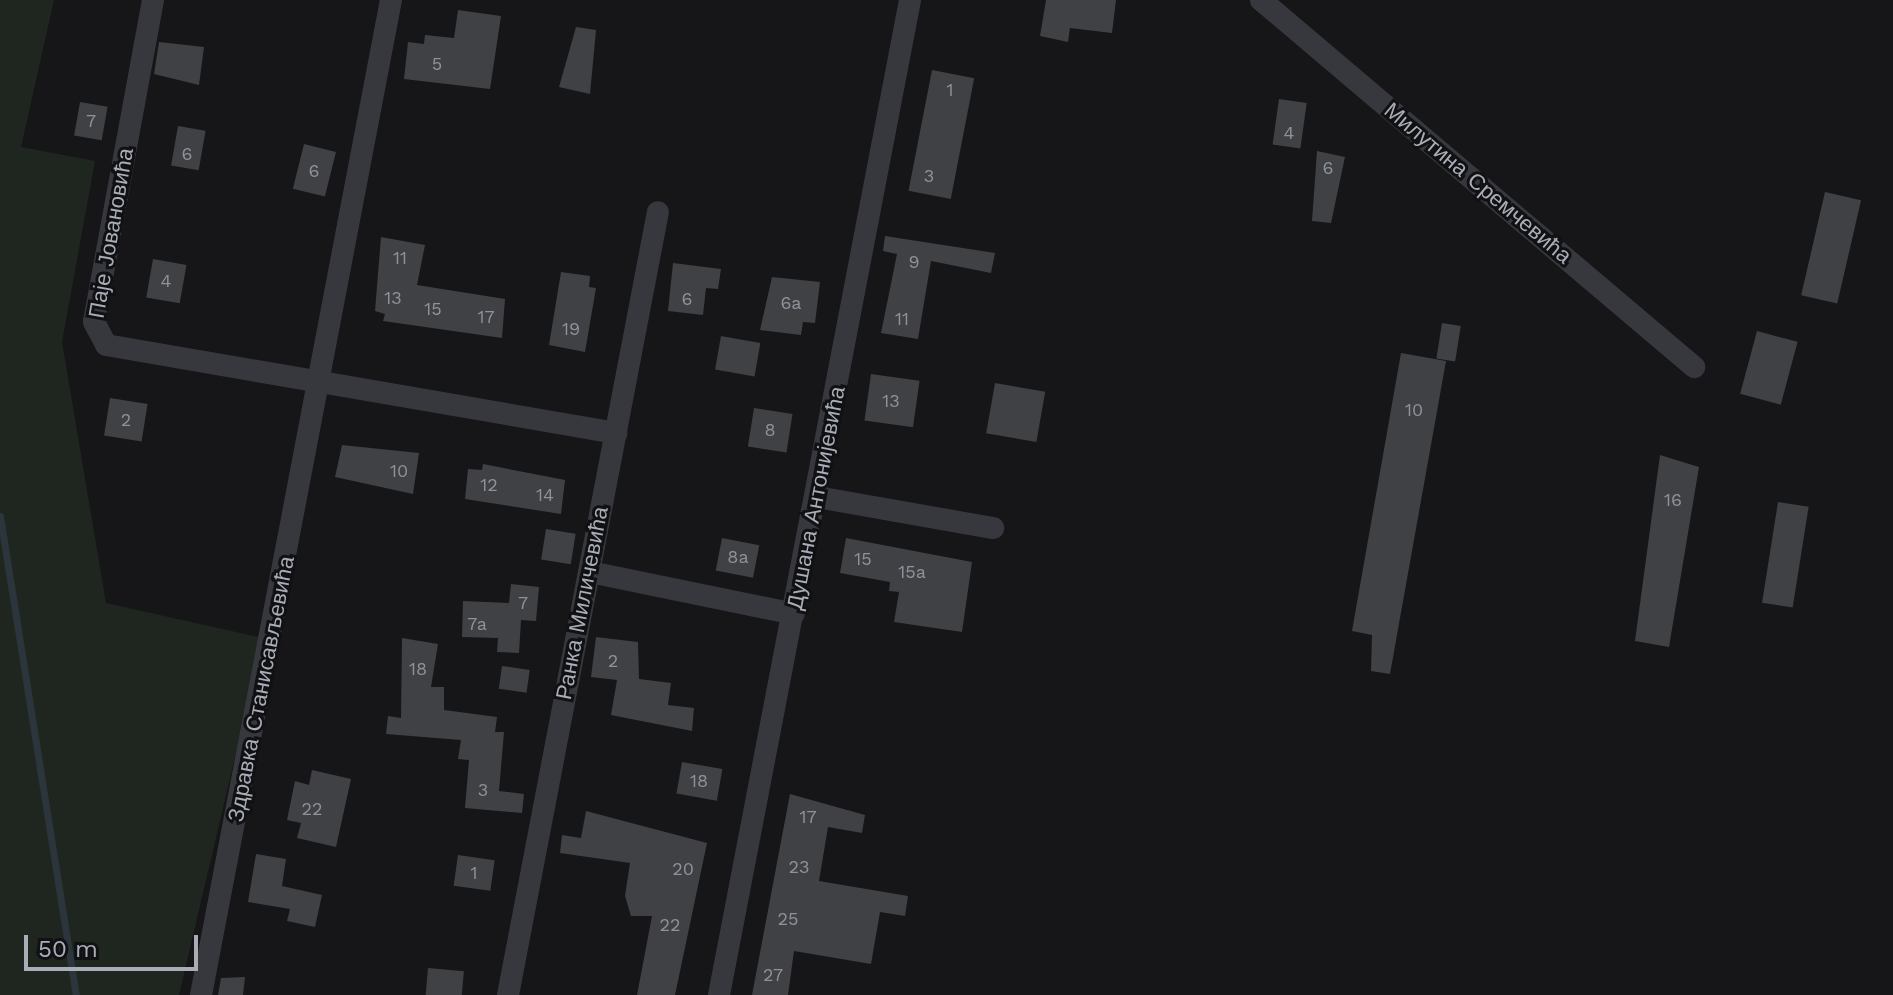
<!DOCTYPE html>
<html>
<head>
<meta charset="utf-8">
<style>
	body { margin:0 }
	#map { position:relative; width:1893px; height:995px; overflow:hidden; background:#161618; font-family:"Work Sans",sans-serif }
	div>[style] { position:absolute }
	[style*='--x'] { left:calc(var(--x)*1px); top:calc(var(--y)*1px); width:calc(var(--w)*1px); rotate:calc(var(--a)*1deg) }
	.green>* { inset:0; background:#1e261f }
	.stream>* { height:7px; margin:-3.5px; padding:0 3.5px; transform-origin:3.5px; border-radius:3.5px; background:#2c353c }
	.building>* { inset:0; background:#404145; transform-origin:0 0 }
	.street>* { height:22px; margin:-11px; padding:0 11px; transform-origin:11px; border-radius:11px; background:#37383d }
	span { translate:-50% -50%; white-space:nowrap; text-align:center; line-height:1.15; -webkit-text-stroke:6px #111113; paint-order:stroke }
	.number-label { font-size:18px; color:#8e929b }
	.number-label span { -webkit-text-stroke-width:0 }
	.street-label { font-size:22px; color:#a8adb8 }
	.scale { position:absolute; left:24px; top:935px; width:174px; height:36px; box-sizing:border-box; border:4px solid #a8adb8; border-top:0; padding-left:10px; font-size:24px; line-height:28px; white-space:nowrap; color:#a8adb8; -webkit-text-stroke:6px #111113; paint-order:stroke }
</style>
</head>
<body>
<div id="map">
	<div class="green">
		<div style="clip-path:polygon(0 0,54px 0,21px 147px,95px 161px,62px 342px,106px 603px,263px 638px,179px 995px,0 995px)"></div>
	</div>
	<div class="stream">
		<div style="--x:0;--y:516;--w:485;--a:81"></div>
	</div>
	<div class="building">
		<div style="clip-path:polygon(1046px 0,1116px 0,1112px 33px,1070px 28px,1068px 42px,1040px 36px)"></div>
		<div style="clip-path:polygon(458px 10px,501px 16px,490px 89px,404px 79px,408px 42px,424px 44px,425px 35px,454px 38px)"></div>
		<div style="clip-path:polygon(576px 27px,596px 30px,590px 94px,559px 87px)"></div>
		<div style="clip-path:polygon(159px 42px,204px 47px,199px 85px,154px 74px)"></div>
		<div style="left:932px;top:70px;width:43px;height:123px;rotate:11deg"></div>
		<div style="left:1279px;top:99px;width:28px;height:46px;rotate:8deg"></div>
		<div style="left:80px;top:102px;width:28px;height:34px;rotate:10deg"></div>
		<div style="left:178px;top:126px;width:28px;height:40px;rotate:10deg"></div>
		<div style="left:304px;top:144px;width:33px;height:46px;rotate:14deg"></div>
		<div style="clip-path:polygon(1317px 151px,1345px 157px,1331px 223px,1312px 221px)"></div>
		<div style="left:1825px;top:192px;width:37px;height:106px;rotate:13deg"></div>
		<div style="clip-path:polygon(885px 236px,995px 253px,991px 273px,931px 261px,918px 339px,881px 333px,897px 254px,883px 251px)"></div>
		<div style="clip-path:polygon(381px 237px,425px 245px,417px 285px,505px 299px,502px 338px,383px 321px,385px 314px,375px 311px)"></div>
		<div style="left:153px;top:259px;width:34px;height:39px;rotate:10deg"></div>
		<div style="clip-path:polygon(673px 263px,721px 269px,718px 289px,706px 288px,703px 315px,668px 311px)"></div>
		<div style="clip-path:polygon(561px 272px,590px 276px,589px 287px,596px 288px,585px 352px,549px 345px)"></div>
		<div style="clip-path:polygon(772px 277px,820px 282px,815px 323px,803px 322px,801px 335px,760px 330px)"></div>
		<div style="left:1442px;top:323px;width:19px;height:36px;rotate:9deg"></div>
		<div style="left:1757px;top:331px;width:42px;height:65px;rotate:15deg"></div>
		<div style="left:721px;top:336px;width:40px;height:34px;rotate:10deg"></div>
		<div style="clip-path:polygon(1401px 353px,1446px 361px,1390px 674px,1371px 671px,1372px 635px,1352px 631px)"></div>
		<div style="left:871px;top:374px;width:49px;height:47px;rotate:8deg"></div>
		<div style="left:995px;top:383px;width:51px;height:51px;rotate:10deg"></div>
		<div style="left:110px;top:398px;width:38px;height:38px;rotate:9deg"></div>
		<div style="left:754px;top:408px;width:39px;height:39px;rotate:9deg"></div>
		<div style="clip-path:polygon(342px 445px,419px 453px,413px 494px,335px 477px)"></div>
		<div style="clip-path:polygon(1660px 455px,1699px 467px,1669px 647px,1635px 641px)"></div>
		<div style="clip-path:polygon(483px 464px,565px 480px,561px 514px,465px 499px,468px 469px,482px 470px)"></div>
		<div style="left:1778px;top:502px;width:31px;height:102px;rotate:9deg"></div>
		<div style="left:546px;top:529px;width:30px;height:31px;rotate:9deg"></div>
		<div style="left:722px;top:538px;width:38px;height:33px;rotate:11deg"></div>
		<div style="clip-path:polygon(846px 538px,972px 562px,962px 632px,894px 622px,899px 592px,889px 591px,890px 582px,840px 573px)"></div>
		<div style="clip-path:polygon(511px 584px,539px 587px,536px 621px,521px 620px,519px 653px,497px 652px,498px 638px,462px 637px,463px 601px,509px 603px)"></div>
		<div style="clip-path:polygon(596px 637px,638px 642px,639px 679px,671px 683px,668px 705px,694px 708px,692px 731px,611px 715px,617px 680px,591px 677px)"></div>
		<div style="clip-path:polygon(402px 638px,438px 644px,431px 687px,444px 687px,444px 710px,497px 717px,495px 732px,504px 732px,499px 791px,524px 794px,522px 813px,465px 808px,469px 760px,458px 759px,461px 740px,386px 734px,388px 716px,401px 718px)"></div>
		<div style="left:502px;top:666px;width:28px;height:23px;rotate:8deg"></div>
		<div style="left:682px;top:762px;width:41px;height:32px;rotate:10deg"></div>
		<div style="clip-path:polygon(312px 770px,351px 779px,336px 847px,297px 838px,301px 823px,287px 820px,295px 781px,309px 785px)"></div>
		<div style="clip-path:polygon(790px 794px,865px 815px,862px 833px,828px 827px,819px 881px,908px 896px,905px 916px,880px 912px,871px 964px,794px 951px,788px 995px,752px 995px)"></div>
		<div style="clip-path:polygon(586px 811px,707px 843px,675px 995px,637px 995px,652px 916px,631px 916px,625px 896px,630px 863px,560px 853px,562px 835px,581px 838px)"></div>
		<div style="clip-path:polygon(256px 854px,286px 859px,282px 886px,322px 895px,315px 927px,287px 921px,290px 909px,248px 902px)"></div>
		<div style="left:458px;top:855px;width:37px;height:31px;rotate:8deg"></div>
		<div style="left:428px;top:968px;width:36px;height:27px;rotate:5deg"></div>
		<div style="clip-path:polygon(245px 977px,243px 995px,218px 995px,221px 978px)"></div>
	</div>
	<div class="street">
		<div style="--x:153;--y:0;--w:327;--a:100.4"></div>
		<div style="--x:94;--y:322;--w:26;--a:62"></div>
		<div style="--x:106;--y:345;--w:518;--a:9.79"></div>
		<div style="--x:1261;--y:0;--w:568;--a:40.28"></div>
		<div style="--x:817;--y:497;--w:179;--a:10"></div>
		<div style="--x:590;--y:572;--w:208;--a:11.6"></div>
		<div style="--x:201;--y:995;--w:1013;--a:-79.19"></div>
		<div style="--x:508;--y:995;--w:797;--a:-79.16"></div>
		<div style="--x:719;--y:995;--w:1013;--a:-79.13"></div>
	</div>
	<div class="number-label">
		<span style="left:437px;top:64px">5</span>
		<span style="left:950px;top:90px">1</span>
		<span style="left:91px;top:121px">7</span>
		<span style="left:1289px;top:133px">4</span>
		<span style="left:187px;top:154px">6</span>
		<span style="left:1328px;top:168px">6</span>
		<span style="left:314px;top:171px">6</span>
		<span style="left:929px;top:176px">3</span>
		<span style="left:400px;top:258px">11</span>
		<span style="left:914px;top:262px">9</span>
		<span style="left:166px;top:281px">4</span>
		<span style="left:393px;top:298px">13</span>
		<span style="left:687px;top:299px">6</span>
		<span style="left:791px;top:303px">6a</span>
		<span style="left:433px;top:309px">15</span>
		<span style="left:486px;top:317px">17</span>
		<span style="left:902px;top:319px">11</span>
		<span style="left:571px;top:329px">19</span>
		<span style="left:891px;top:401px">13</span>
		<span style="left:1414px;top:410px">10</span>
		<span style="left:126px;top:420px">2</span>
		<span style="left:770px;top:430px">8</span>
		<span style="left:399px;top:471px">10</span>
		<span style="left:489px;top:485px">12</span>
		<span style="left:545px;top:495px">14</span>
		<span style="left:1673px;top:500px">16</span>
		<span style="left:738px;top:557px">8a</span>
		<span style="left:863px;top:559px">15</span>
		<span style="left:912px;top:572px">15a</span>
		<span style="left:523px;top:603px">7</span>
		<span style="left:477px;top:624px">7a</span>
		<span style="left:613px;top:661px">2</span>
		<span style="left:418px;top:669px">18</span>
		<span style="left:699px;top:781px">18</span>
		<span style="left:483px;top:790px">3</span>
		<span style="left:312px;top:809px">22</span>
		<span style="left:808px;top:817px">17</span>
		<span style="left:799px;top:867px">23</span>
		<span style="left:683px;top:869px">20</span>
		<span style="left:474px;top:873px">1</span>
		<span style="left:788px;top:919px">25</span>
		<span style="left:670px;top:925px">22</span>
		<span style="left:773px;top:975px">27</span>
	</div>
	<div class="street-label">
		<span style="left:1478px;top:183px;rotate:40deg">Милутина Сремчевића</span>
		<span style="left:111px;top:233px;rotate:-80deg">Паје Јовановића</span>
		<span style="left:816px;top:498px;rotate:-79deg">Душана Антонијевића</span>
		<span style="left:582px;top:603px;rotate:-79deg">Ранка Миличевића</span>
		<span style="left:261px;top:689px;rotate:-79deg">Здравка Станисављевића</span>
	</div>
	<div class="scale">50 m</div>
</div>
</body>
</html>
